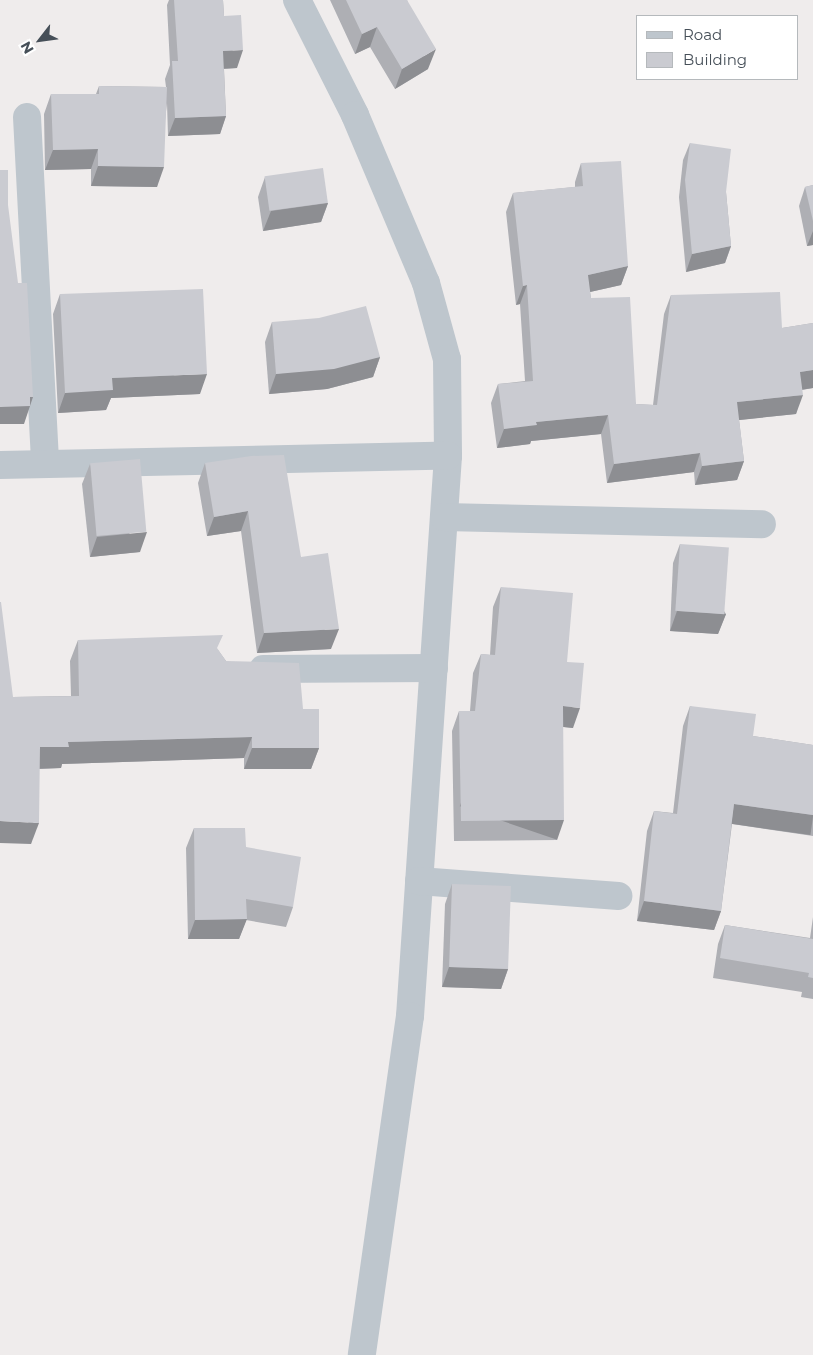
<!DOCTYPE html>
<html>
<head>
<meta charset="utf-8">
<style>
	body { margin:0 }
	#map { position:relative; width:813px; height:1355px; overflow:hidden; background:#efecec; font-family:Montserrat,sans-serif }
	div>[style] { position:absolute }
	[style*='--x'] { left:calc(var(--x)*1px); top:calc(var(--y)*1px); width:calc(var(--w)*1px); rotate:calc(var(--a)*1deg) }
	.minor>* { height:28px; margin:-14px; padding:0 14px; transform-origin:14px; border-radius:14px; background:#bec6cd }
	.wall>* { inset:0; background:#aeafb4 }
	.shaded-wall>* { inset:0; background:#8d8e92; transform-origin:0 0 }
	.building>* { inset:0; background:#cacbd1; transform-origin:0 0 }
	span { translate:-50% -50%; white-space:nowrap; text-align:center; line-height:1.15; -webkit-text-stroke:5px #fff; paint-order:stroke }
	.legend { position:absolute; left:636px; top:15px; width:162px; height:65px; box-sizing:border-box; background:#fff; border:1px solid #b5b9bc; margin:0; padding:6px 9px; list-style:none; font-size:15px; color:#464f58 }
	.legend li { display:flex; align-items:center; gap:10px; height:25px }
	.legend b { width:25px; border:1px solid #b5b9bc }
	.north { position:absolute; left:15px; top:15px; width:50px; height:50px; -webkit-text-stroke:4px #fff; paint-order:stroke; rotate:240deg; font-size:14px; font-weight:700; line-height:20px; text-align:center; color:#464f58 }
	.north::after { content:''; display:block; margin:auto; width:18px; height:22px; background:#464f58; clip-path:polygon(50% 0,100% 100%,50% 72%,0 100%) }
</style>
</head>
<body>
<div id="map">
	<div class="minor">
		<div style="--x:297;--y:0;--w:129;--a:63.2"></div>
		<div style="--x:355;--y:115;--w:182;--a:67.1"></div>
		<div style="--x:426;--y:283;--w:79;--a:74.6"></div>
		<div style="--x:447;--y:359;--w:97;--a:89.4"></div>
		<div style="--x:448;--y:456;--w:561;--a:93.88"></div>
		<div style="--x:410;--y:1016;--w:342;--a:98.1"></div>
		<div style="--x:27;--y:117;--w:347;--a:87"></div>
		<div style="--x:0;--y:465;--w:448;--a:-1.2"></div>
		<div style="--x:444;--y:517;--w:318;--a:1.3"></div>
		<div style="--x:263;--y:669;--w:171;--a:-0.3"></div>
		<div style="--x:419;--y:881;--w:200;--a:4.3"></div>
	</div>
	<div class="wall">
		<div style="clip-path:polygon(169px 0,223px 0,224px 16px,237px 68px,224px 69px,226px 116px,220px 134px,168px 136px,167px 103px,157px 187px,91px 186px,91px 169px,45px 170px,44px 114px,51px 94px,96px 94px,99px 86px,166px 87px,165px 79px,170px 65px,167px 5px)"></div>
		<div style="clip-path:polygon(330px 0,407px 0,428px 69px,395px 89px,370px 47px,355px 54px)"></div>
		<div style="clip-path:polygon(690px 143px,726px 192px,731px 246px,725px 263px,686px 272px,679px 197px,683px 160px)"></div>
		<div style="clip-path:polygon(581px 163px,628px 266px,621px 285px,590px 292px,591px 298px,636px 404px,653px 405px,664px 314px,671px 295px,782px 328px,813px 323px,813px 388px,802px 390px,796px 414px,739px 420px,744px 461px,737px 480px,695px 485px,694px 472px,607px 483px,601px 434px,531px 441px,530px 444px,497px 448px,491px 403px,498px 384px,525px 381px,520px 304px,516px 305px,506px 212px,513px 193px,575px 187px,575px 182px)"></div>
		<div style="clip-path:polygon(265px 177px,328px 203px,321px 222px,263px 231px,258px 197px)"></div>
		<div style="clip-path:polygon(813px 185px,813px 245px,807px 246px,799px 206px,805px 187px)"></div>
		<div style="clip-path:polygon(60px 294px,200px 394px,111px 398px,106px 410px,58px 413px,53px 314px)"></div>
		<div style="clip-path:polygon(272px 322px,380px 357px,373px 377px,327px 389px,269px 394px,265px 342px)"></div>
		<div style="clip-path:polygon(205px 463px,301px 557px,331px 649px,257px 653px,241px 531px,207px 536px,198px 483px)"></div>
		<div style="clip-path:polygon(90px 464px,140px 552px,90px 557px,82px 484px)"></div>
		<div style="clip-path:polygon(680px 544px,726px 614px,718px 634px,670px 631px,673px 563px)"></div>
		<div style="clip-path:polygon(501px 587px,567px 662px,573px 728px,563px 727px,557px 840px,454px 841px,452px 731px,459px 711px,470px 711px,473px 673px,481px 654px,490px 655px,493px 607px)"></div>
		<div style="clip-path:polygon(78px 640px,218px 650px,226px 661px,303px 709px,319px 748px,311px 769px,244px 769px,244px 758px,62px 764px,61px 768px,39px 769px,31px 844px,13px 697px,71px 696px,70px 661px)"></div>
		<div style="clip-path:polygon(690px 706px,753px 736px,813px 745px,813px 836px,732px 824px,721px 911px,714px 930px,637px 921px,647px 831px,654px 811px,673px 813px,683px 726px)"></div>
		<div style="clip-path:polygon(194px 828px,246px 847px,293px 907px,286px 927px,246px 920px,239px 939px,188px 939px,186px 848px)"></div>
		<div style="clip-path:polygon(452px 884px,508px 969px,501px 989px,442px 987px,445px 904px)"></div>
		<div style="clip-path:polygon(813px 917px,813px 999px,801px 997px,802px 992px,713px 978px,718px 944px,725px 925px,810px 938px)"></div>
	</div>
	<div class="shaded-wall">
		<div style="clip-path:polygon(377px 27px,370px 47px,355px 54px,362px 34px)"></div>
		<div style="clip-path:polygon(436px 49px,428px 69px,395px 89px,402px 69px)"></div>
		<div style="clip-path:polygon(243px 50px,237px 68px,217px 69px,223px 51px)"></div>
		<div style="clip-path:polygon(226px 116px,220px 134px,168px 136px,175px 118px)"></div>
		<div style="clip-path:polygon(98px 149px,91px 169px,45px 170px,53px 150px)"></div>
		<div style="clip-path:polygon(98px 166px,164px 167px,157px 187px,91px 186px)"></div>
		<div style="clip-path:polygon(328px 203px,321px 222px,263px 231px,271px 211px)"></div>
		<div style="clip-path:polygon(813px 231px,813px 245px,807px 246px)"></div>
		<div style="clip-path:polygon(731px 246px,725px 263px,686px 272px,692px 254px)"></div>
		<div style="clip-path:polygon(628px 266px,621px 285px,581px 294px,588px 275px)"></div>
		<div style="clip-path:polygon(527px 285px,520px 304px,516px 305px,523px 286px)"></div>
		<div style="clip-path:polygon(380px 357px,373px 377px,327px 389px,269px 394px,276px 374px)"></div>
		<div style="clip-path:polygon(813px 370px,813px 388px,793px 391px,800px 372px)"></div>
		<div style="clip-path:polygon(207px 374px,200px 394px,111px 398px,106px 410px,58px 413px,65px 393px,112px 378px)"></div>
		<div style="clip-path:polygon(803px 395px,796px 414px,730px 421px,737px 402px)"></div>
		<div style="clip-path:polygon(30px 397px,33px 397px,24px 424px,0 424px,0 407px)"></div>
		<div style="clip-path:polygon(608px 415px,601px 434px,531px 441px,530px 444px,497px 448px,504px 429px,536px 422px)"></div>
		<div style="clip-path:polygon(700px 453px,694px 472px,607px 483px,614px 464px)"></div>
		<div style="clip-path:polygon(744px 461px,737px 480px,695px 485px,702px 466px)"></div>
		<div style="clip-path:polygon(248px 511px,241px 531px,207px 536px,214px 517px)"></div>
		<div style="clip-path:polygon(147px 532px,140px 552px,90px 557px,97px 537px)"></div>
		<div style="clip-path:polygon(677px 611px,726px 614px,718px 634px,670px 631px)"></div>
		<div style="clip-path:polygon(339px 629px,331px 649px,257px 653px,264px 633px)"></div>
		<div style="clip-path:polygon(563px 706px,580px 708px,573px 728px,555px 726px)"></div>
		<div style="clip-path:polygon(252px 737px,244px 758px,62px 764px,61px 768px,32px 769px,40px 747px,68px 742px)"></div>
		<div style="clip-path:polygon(252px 748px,319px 748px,311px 769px,244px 769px)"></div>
		<div style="left:734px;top:804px;width:80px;height:20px;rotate:8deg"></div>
		<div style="left:564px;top:820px;width:21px;height:103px;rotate:109deg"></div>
		<div style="clip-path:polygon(0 821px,39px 823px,31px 844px,0 843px)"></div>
		<div style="clip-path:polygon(644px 901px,721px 911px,714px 930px,637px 921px)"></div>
		<div style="clip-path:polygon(247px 919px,239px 939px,188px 939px,195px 920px)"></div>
		<div style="clip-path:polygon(449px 967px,508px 969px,501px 989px,442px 987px)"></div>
	</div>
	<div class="building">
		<div style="clip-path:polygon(174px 0,223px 0,224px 16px,241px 15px,243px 50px,223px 51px,226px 116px,175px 118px,172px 61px,178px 61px)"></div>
		<div style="clip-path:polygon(346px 0,407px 0,436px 49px,402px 69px,377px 27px,362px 34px)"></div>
		<div style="clip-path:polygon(99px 86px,167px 87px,164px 167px,98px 166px,98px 149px,53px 150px,51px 94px,99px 94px)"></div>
		<div style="clip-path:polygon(690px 143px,731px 149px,726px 192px,731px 246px,692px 254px,685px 180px)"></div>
		<div style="clip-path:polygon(621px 161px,628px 266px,588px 275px,591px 298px,630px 297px,636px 404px,657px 405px,671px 295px,780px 292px,782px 328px,813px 323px,813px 370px,800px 372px,803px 395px,737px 402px,744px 461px,702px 466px,700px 453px,614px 464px,608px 415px,536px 422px,537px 425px,504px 429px,498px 384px,533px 381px,527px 285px,523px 286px,513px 193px,583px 186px,581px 163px)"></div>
		<div style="left:323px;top:168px;width:35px;height:59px;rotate:82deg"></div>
		<div style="clip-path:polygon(0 170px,8px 170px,8px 205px,18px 283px,27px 283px,33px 397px,30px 397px,30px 406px,0 407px)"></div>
		<div style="clip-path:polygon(813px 185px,813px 221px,805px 187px)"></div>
		<div style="clip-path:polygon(203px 289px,207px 374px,112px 378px,113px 390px,65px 393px,60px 294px)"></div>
		<div style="clip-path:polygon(366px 306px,380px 357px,334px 369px,276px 374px,272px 322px,319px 318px)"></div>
		<div style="clip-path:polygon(284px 455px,301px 557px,328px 553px,339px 629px,264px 633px,248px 511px,214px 517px,205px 463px,251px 456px)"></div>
		<div style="left:140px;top:459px;width:73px;height:50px;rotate:85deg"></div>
		<div style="left:680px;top:544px;width:49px;height:67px;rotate:4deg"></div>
		<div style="clip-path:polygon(501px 587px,573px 593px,567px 662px,584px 663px,580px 708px,563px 706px,564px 820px,461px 821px,459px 711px,475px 711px,481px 654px,495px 655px)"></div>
		<div style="clip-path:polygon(0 602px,1px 602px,13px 697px,79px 696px,78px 640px,223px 635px,217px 648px,226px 661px,299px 663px,303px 709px,319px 709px,319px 748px,252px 748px,252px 737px,68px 742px,69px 747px,40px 747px,39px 823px,0 821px)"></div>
		<div style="clip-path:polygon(690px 706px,756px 714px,753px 736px,813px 745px,813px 815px,734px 804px,721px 911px,644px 901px,654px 811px,677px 814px)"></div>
		<div style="clip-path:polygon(194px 828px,245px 828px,246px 847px,301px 857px,293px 907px,246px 899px,247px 919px,195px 920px)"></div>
		<div style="left:452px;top:884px;width:59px;height:83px;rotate:2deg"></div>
		<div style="clip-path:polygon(725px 925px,813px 939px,813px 978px,808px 977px,809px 973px,720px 958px)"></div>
	</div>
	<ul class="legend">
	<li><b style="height:6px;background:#bec6cd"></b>Road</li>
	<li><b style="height:14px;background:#cacbd1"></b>Building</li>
	</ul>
	<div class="north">N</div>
</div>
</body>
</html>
